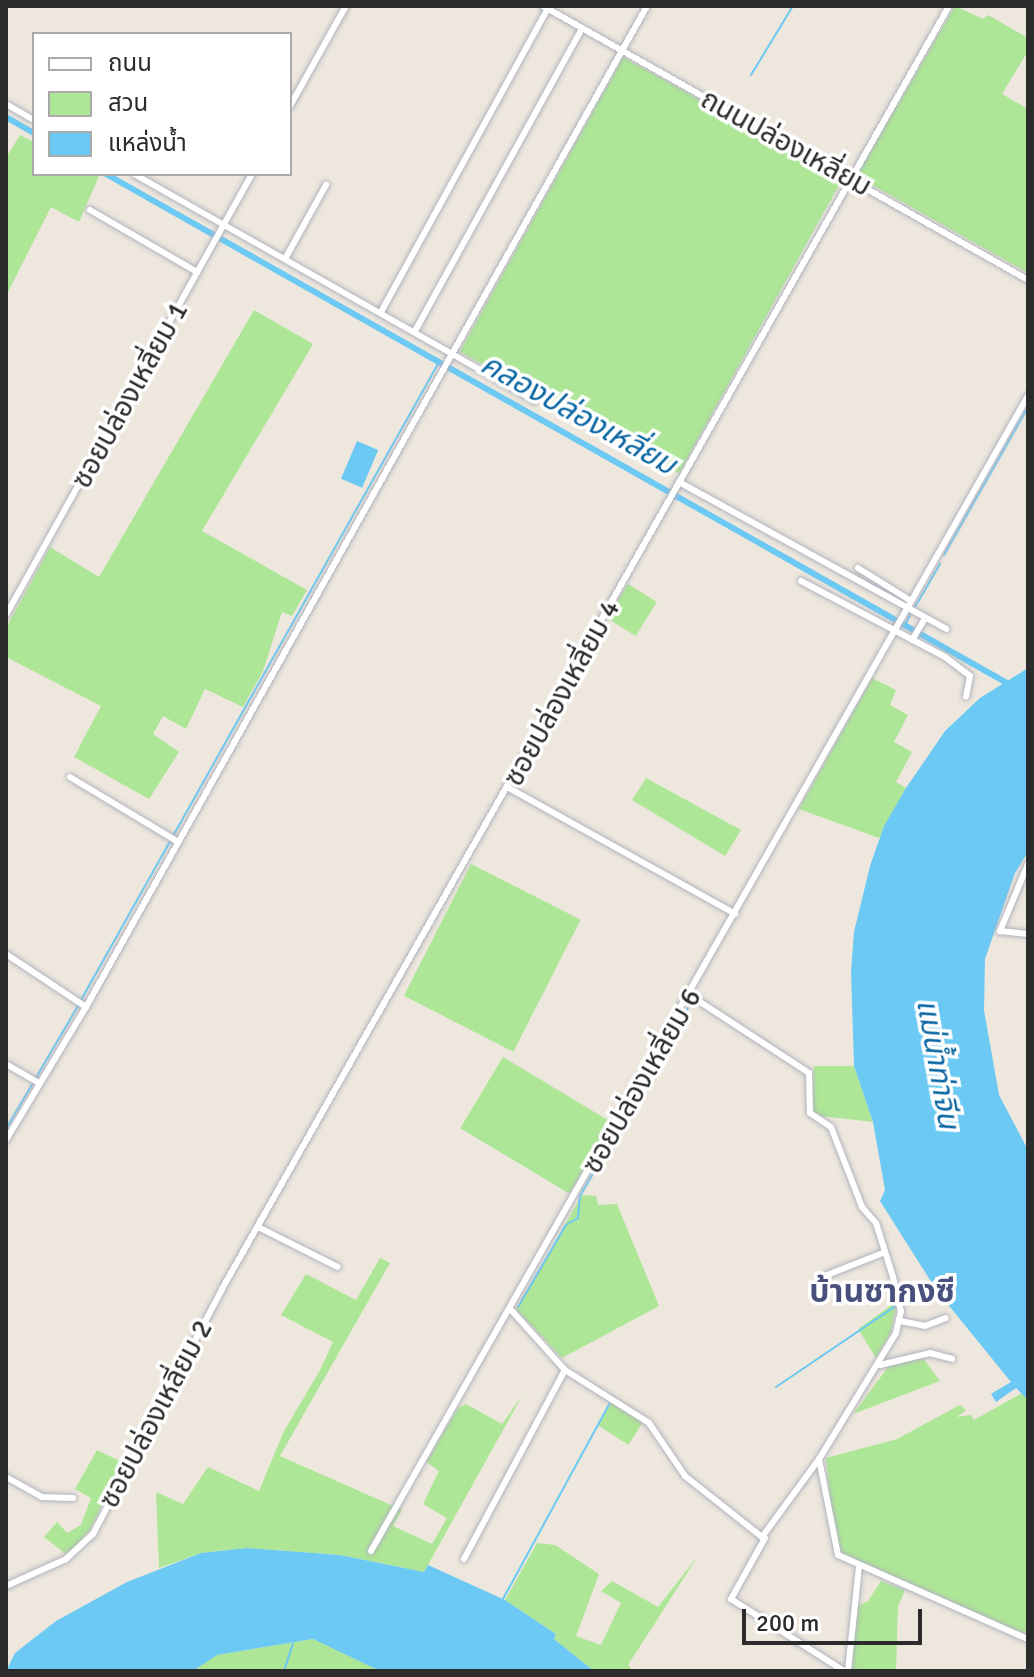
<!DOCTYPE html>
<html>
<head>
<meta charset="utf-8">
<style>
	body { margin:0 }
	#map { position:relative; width:1034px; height:1677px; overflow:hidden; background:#ede7dd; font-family:Signika,"Noto Sans Thai",sans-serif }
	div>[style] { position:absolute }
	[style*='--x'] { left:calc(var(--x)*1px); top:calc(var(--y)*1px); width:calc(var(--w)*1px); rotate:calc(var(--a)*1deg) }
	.green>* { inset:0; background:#aee697; transform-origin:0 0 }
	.water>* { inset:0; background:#6cc9f3; transform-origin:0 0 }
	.stream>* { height:2px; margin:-1px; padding:0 1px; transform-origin:1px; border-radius:1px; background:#6cc9f3 }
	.canal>* { height:6px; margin:-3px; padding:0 3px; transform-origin:3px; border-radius:3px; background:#6cc9f3 }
	.roads { filter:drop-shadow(0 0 2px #b1b3bf) drop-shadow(0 0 2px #b1b3bf) }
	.minor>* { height:6px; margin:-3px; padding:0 3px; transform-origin:3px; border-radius:3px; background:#fff }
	span { translate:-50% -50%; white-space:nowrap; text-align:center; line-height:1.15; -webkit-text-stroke:7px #fff; paint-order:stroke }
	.street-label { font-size:28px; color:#2b2b2b }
	.water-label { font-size:30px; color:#0966a2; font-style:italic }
	.quarter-label { font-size:32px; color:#49507e; font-weight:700 }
	.frame { position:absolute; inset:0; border:8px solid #2b2b2b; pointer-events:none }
	.legend { position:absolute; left:32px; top:32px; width:260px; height:144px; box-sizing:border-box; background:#fff; border:2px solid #aaa; margin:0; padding:10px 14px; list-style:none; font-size:24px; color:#2b2b2b }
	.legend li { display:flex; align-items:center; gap:16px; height:40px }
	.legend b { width:40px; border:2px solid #aaa }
	.scale { position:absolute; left:742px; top:1609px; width:180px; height:36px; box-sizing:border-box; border:4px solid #2b2b2b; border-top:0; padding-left:10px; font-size:24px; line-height:28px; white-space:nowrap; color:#2b2b2b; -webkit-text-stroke:6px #fff; paint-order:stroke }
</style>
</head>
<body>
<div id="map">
	<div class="green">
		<div style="clip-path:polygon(955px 6px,983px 19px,988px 15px,1028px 38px,1028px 51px,1002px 94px,1028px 109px,1028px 273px,856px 176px)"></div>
		<div style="left:623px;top:57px;width:251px;height:337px;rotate:29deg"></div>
		<div style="clip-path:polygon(20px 135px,34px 142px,34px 174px,99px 176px,79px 222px,51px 207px,6px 296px,6px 158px)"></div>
		<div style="clip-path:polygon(254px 310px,313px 344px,202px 531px,307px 590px,292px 616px,282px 612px,263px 671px,243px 707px,205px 689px,186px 729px,163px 716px,153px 734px,179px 752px,149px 799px,74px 757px,101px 706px,6px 657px,6px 628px,50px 547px,99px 577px)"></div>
		<div style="left:628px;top:584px;width:34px;height:40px;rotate:32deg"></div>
		<div style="clip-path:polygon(872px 678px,896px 690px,890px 705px,908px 715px,894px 742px,912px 752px,896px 782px,906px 788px,879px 838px,799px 809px)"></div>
		<div style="clip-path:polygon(646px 778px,741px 830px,725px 856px,632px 800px)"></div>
		<div style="left:471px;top:864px;width:123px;height:148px;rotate:27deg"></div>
		<div style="left:503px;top:1057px;width:127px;height:83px;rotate:31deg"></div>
		<div style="clip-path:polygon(814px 1066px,854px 1066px,873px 1122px,812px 1115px)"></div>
		<div style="clip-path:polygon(582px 1195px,596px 1196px,598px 1205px,617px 1204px,659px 1306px,562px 1358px,516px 1309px)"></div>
		<div style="clip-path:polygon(380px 1258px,390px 1263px,280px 1456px,402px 1510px,393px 1526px,432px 1544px,447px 1518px,423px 1504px,439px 1471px,426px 1462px,458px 1408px,466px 1404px,502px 1424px,522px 1396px,424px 1572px,340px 1555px,247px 1548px,201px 1553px,159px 1568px,156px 1492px,183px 1504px,208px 1467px,259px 1491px,283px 1433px,320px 1370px,333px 1342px,281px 1315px,306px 1274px,356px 1300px)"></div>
		<div style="clip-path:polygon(897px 1301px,891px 1332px,876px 1358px,858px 1329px)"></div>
		<div style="clip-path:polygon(923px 1358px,940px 1381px,853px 1414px,889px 1366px)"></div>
		<div style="clip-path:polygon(1022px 1393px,1028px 1400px,1028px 1636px,843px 1557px,834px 1539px,826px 1458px,897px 1439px,960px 1405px,966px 1410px,957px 1417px,971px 1415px,974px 1420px)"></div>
		<div style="left:612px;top:1402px;width:37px;height:27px;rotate:33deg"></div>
		<div style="clip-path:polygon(97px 1450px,122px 1462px,91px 1528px,67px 1555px,44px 1537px,57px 1522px,67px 1533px,81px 1525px,91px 1498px,75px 1489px)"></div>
		<div style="clip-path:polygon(537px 1543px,555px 1545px,599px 1574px,576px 1636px,601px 1645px,621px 1603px,601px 1591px,612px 1581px,658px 1607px,698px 1556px,628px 1665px,633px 1671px,594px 1671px,554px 1639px,556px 1634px,505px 1600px)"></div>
		<div style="clip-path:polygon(881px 1581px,905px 1590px,898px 1606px,896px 1671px,849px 1671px,858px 1606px,868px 1601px)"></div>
		<div style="clip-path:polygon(313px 1639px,380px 1671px,193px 1671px,216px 1655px)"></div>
	</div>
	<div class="water">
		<div style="left:357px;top:441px;width:23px;height:41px;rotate:23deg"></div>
		<div style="clip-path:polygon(1028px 668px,1028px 852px,1015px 873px,985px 959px,984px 1010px,999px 1095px,1028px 1150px,1028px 1400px,1016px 1388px,996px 1402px,991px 1394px,1011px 1382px,937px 1291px,880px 1201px,885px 1190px,873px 1122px,854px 1066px,851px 972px,854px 932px,870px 866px,884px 826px,906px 788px,945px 731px,980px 698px)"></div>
		<div style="clip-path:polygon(247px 1548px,340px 1555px,424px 1572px,428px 1565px,505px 1600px,556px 1634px,554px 1639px,594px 1671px,380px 1671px,313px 1639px,217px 1655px,193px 1671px,6px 1671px,15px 1653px,56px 1621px,127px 1582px,201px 1553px)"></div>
	</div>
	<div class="stream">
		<div style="--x:751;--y:75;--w:81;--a:-58.7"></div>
		<div style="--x:944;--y:555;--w:170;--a:-60.4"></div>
		<div style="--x:915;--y:607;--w:50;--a:-59.8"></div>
		<div style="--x:905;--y:625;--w:11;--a:-63"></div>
		<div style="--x:81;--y:1000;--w:732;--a:-60.7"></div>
		<div style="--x:6;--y:1129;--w:143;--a:-59.7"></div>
		<div style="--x:903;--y:1301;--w:34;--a:-30"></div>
		<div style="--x:518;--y:1307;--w:95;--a:-59.7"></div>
		<div style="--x:566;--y:1225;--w:14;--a:-30"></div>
		<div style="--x:578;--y:1218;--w:22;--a:-85"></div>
		<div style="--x:580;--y:1196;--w:225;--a:-60.1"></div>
		<div style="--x:776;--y:1387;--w:146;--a:-34.1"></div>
		<div style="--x:503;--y:1599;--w:223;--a:-61.4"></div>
		<div style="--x:284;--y:1671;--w:29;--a:-72"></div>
	</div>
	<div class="canal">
		<div style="--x:6;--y:117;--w:32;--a:30"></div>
		<div style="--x:106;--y:174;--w:1037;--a:29.46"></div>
	</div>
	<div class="roads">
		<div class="minor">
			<div style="--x:543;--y:6;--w:557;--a:29.46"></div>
			<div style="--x:6;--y:104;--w:32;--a:30"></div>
			<div style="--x:290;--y:106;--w:115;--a:-60.8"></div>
			<div style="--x:134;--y:174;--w:461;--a:29.5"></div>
			<div style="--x:90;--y:210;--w:124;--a:30.1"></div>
			<div style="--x:285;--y:259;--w:85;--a:-61"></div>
			<div style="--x:381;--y:312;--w:347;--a:-61.2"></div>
			<div style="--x:415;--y:331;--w:346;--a:-61.1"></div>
			<div style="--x:679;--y:482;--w:305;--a:28.8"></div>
			<div style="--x:858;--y:568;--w:62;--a:31.9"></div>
			<div style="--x:801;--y:581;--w:163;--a:27.8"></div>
			<div style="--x:945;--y:657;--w:31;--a:37"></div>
			<div style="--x:970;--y:676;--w:21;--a:101"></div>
			<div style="--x:6;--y:615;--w:505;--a:-60.85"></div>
			<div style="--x:912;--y:640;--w:26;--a:-59"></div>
			<div style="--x:70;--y:777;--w:126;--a:31"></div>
			<div style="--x:509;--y:788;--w:259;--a:29.1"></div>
			<div style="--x:1028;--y:864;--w:73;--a:112.7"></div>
			<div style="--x:1000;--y:931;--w:28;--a:6"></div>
			<div style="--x:6;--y:954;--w:96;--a:33.5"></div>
			<div style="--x:691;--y:996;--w:141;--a:33.1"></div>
			<div style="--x:809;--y:1073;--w:40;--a:88.6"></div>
			<div style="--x:810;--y:1113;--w:25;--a:34"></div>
			<div style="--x:831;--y:1127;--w:86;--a:68.8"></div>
			<div style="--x:862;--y:1207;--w:21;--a:49"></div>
			<div style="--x:876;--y:1223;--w:57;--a:72.5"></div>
			<div style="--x:893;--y:1277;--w:35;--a:77"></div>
			<div style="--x:901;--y:1311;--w:23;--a:103"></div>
			<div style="--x:896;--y:1333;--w:148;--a:121.4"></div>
			<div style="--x:6;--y:1064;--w:38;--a:30"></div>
			<div style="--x:6;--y:1140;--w:155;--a:-59"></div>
			<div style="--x:86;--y:1007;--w:1147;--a:-60.73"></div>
			<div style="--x:258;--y:1227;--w:89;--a:26.6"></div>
			<div style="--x:827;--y:1275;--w:62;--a:-21.6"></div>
			<div style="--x:512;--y:1311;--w:79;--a:48.1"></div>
			<div style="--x:565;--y:1370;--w:99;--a:32.2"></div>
			<div style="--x:649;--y:1423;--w:64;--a:55.8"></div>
			<div style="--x:685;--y:1476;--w:98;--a:38.4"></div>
			<div style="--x:762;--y:1537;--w:97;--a:-53.8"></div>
			<div style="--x:819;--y:1459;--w:98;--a:78.8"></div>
			<div style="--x:838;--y:1555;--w:208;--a:23.9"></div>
			<div style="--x:900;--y:1321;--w:25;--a:11"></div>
			<div style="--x:925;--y:1326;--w:22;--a:-21"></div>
			<div style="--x:880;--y:1365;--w:51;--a:-13.5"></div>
			<div style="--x:930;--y:1353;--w:23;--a:15"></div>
			<div style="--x:6;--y:1477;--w:41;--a:29.1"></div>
			<div style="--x:42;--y:1497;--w:31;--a:2"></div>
			<div style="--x:765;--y:1538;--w:70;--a:119.1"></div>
			<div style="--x:731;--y:1599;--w:134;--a:32.5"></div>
			<div style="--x:371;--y:1551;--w:1329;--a:-60.37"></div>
			<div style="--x:464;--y:1559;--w:214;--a:-61.9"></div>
			<div style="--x:6;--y:1586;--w:66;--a:-24.2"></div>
			<div style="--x:66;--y:1559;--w:37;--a:-43"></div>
			<div style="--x:93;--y:1534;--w:277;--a:-62.2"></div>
			<div style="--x:222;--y:1289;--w:1475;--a:-60.46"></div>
			<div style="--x:848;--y:1671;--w:105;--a:-84"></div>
		</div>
	</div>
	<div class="street-label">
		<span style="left:786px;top:143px;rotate:29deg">ถนนปล่องเหลี่ยม</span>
		<span style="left:130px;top:395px;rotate:-61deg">ซอยปล่องเหลี่ยม 1</span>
		<span style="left:562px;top:693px;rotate:-61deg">ซอยปล่องเหลี่ยม 4</span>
		<span style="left:642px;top:1081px;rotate:-60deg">ซอยปล่องเหลี่ยม 6</span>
		<span style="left:156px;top:1414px;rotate:-62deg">ซอยปล่องเหลี่ยม 2</span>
	</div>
	<div class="water-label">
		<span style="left:578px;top:415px;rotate:29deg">คลองปล่องเหลี่ยม</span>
		<span style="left:937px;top:1064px;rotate:80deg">แม่น้ำท่าจีน</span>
	</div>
	<div class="quarter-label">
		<span style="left:882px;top:1292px">บ้านซากงซี</span>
	</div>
	<div class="frame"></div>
	<ul class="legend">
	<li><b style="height:10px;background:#fff"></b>ถนน</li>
	<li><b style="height:22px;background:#aee697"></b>สวน</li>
	<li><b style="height:22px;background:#6cc9f3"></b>แหล่งน้ำ</li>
	</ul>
	<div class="scale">200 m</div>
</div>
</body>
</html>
